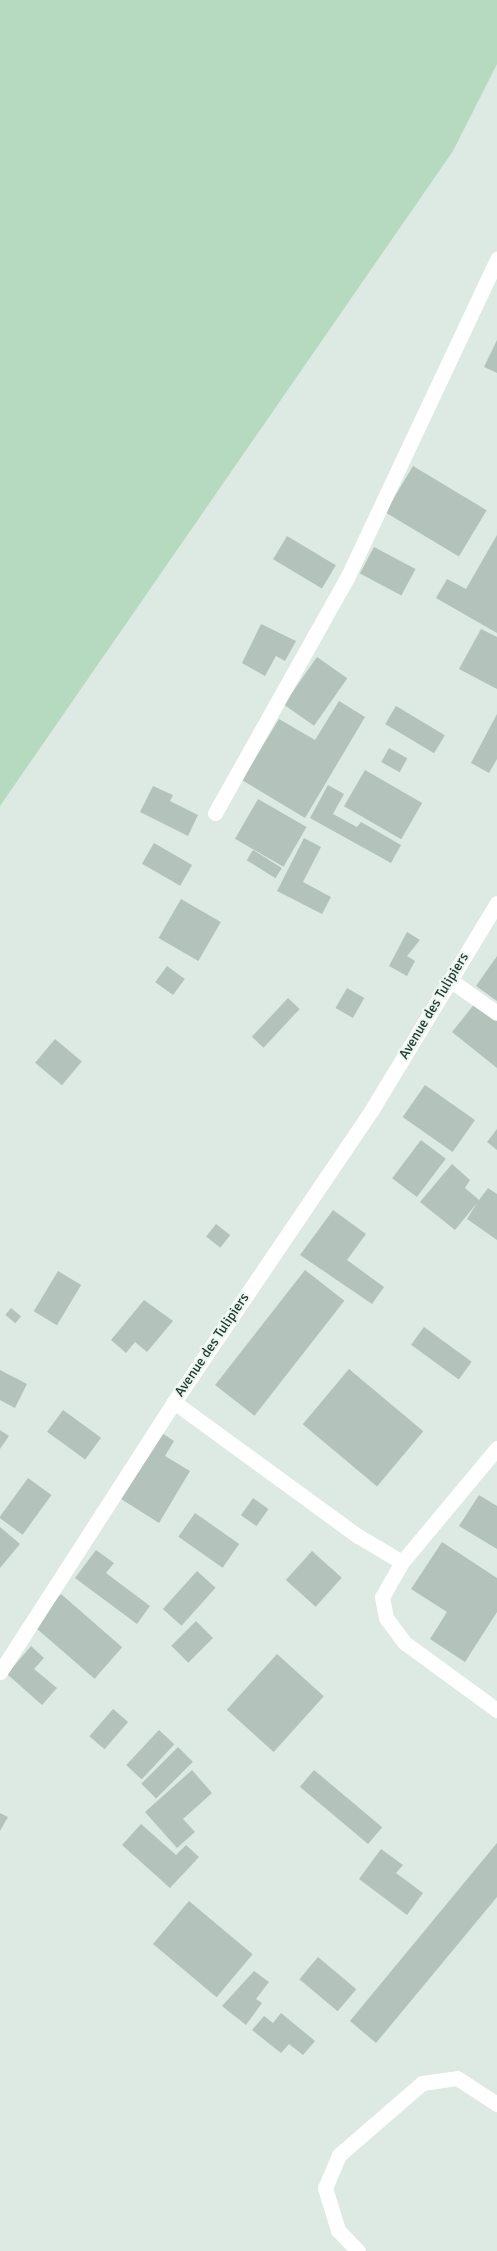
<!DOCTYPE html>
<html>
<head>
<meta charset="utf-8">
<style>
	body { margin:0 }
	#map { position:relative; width:497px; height:2251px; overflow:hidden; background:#dde9e3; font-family:Signika,sans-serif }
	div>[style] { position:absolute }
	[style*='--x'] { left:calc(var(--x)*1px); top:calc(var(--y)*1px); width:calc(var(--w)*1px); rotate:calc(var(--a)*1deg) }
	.green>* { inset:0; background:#b6dabf }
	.building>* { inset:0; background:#b3c3bc; transform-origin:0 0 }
	.service>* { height:15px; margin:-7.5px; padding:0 7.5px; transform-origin:7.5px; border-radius:7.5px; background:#fff }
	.minor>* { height:15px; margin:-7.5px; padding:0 7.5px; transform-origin:7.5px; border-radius:7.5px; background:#fff }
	span { translate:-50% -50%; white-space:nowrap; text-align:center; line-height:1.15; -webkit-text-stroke:4.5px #edf6f1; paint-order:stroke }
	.street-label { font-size:14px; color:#1f3830 }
</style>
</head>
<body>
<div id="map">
	<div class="green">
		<div style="clip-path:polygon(0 0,497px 0,497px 64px,453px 151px,0 806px)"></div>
	</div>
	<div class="building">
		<div style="clip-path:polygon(497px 340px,497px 373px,484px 367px)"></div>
		<div style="left:413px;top:466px;width:86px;height:54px;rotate:31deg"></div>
		<div style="clip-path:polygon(497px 535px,497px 633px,436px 598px,447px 579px,466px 589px)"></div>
		<div style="left:287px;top:536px;width:57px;height:27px;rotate:31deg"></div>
		<div style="left:374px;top:547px;width:47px;height:30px;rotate:28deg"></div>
		<div style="clip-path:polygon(261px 624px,296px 641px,285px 661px,276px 656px,265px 676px,242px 663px)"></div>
		<div style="clip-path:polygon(481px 629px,497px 637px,497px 689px,459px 669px)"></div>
		<div style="left:317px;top:657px;width:37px;height:58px;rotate:35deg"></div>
		<div style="clip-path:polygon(339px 701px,365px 717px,305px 818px,242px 780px,279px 719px,315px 740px)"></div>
		<div style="left:396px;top:706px;width:57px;height:21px;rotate:31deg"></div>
		<div style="clip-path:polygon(497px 714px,497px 759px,489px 773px,471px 763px)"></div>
		<div style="left:389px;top:748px;width:21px;height:16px;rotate:29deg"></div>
		<div style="left:365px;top:770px;width:66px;height:42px;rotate:30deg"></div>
		<div style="clip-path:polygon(328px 785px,344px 794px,333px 814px,357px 827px,361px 822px,401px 845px,391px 863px,310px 818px)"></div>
		<div style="clip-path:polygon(153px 786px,173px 795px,170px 801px,198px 815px,188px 836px,140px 812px)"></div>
		<div style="left:258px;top:799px;width:56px;height:46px;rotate:30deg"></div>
		<div style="clip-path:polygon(304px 838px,321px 847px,303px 882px,331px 897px,322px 914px,277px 891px)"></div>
		<div style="left:154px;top:843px;width:44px;height:24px;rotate:30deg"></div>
		<div style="left:253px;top:850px;width:34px;height:12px;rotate:32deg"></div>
		<div style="left:181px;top:899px;width:46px;height:45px;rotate:30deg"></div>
		<div style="clip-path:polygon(407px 932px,420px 940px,407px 956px,415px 961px,407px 976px,389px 966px)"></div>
		<div style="clip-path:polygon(497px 956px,497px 1001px,476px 986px)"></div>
		<div style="left:167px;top:966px;width:22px;height:20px;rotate:36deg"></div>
		<div style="left:347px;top:988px;width:20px;height:23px;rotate:30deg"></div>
		<div style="left:288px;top:998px;width:16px;height:53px;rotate:43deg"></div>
		<div style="clip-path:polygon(476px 1002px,497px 1020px,497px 1068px,452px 1032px)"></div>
		<div style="left:55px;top:1039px;width:35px;height:31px;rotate:40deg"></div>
		<div style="left:425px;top:1085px;width:61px;height:39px;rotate:35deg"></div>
		<div style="clip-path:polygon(497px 1129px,497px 1150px,487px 1142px)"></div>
		<div style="left:421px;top:1140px;width:31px;height:48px;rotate:37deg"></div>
		<div style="clip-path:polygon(452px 1164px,470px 1180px,465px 1188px,479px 1200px,488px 1188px,497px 1194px,497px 1240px,467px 1219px,477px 1203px,455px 1230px,420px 1202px)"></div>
		<div style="clip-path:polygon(333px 1210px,366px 1234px,347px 1260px,384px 1287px,372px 1304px,300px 1255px)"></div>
		<div style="left:216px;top:1224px;width:18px;height:16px;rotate:38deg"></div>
		<div style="left:305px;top:1270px;width:50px;height:146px;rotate:38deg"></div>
		<div style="left:58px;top:1271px;width:27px;height:47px;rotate:31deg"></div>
		<div style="clip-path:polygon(144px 1300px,173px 1321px,147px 1352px,135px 1342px,126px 1353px,111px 1340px)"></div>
		<div style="left:11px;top:1308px;width:13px;height:9px;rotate:39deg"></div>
		<div style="left:424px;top:1327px;width:59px;height:22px;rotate:36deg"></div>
		<div style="left:349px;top:1369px;width:97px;height:72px;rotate:40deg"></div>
		<div style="clip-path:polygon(0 1370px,27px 1384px,15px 1408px,0 1400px)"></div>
		<div style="left:63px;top:1410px;width:47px;height:27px;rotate:36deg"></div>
		<div style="clip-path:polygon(0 1430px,9px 1436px,0 1449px)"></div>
		<div style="clip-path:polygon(162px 1433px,174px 1441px,165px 1456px,190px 1471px,159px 1523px,121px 1499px)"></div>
		<div style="left:28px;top:1478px;width:29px;height:49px;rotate:36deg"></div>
		<div style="clip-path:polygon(479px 1495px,497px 1506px,497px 1549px,459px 1526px)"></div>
		<div style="left:253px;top:1498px;width:19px;height:21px;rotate:35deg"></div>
		<div style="left:195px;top:1513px;width:54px;height:29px;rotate:35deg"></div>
		<div style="clip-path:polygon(0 1527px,20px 1544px,0 1568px)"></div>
		<div style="clip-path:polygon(442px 1542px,497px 1578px,497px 1612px,465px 1662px,430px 1639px,447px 1612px,411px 1589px)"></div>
		<div style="clip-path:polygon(96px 1550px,114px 1563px,106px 1573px,150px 1606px,137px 1624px,75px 1578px)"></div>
		<div style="left:312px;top:1551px;width:40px;height:39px;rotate:42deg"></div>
		<div style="left:197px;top:1571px;width:25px;height:51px;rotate:42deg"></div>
		<div style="left:61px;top:1594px;width:81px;height:42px;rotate:41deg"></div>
		<div style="left:196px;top:1621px;width:24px;height:35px;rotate:45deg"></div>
		<div style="clip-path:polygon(31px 1646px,44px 1658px,34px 1669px,57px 1688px,42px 1705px,7px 1674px)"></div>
		<div style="left:277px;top:1654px;width:63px;height:75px;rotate:42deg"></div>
		<div style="left:113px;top:1709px;width:20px;height:36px;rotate:41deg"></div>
		<div style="left:159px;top:1730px;width:21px;height:48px;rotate:43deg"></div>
		<div style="left:178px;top:1747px;width:21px;height:52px;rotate:45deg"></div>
		<div style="clip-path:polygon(192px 1770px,212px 1793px,183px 1819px,195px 1832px,177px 1848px,145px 1812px)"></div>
		<div style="left:314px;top:1770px;width:89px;height:22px;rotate:40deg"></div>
		<div style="clip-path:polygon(0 1813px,8px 1817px,0 1831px)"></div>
		<div style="clip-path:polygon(141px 1824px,176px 1855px,186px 1845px,199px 1857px,170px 1888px,122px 1845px)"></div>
		<div style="clip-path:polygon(497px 1843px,497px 1897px,376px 2043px,350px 2021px)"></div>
		<div style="clip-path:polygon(381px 1849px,403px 1865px,396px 1873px,423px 1893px,407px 1915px,359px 1879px)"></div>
		<div style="left:189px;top:1901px;width:83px;height:56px;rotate:40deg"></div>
		<div style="left:318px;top:1957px;width:50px;height:29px;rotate:40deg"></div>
		<div style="clip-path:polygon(254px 1971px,269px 1982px,256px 1999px,262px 2003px,246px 2025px,222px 2006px)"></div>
		<div style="clip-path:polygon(281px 2013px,315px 2041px,303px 2055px,289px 2044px,281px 2053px,252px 2030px,264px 2016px,273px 2023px)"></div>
	</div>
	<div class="service">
		<div style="--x:450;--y:980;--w:57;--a:35.1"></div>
		<div style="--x:358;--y:2251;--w:29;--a:-134"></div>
		<div style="--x:338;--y:2230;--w:44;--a:-107.2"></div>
		<div style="--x:325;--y:2188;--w:36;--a:-67"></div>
		<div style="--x:339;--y:2155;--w:110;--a:-40.9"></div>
		<div style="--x:422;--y:2083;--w:35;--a:-8"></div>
		<div style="--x:457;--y:2078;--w:48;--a:33"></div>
	</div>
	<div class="minor">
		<div style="--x:215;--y:813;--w:270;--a:-60.7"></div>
		<div style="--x:347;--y:578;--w:353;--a:-64.8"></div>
		<div style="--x:174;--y:1402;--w:228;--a:36.1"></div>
		<div style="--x:358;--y:1536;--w:51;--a:30.6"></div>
		<div style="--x:497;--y:1448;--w:148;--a:129.8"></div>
		<div style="--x:402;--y:1562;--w:40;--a:119.7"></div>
		<div style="--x:382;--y:1597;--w:21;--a:79"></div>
		<div style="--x:386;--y:1618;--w:31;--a:53"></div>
		<div style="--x:405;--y:1643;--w:114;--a:36.1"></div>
		<div style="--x:0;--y:1672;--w:321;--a:-57.2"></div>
		<div style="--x:174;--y:1402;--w:351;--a:-55.9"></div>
		<div style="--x:371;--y:1111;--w:243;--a:-58.8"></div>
	</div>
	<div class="street-label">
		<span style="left:434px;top:1006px;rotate:-59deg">Avenue des Tulipiers</span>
		<span style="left:212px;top:1345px;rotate:-56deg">Avenue des Tulipiers</span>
	</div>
</div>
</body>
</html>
